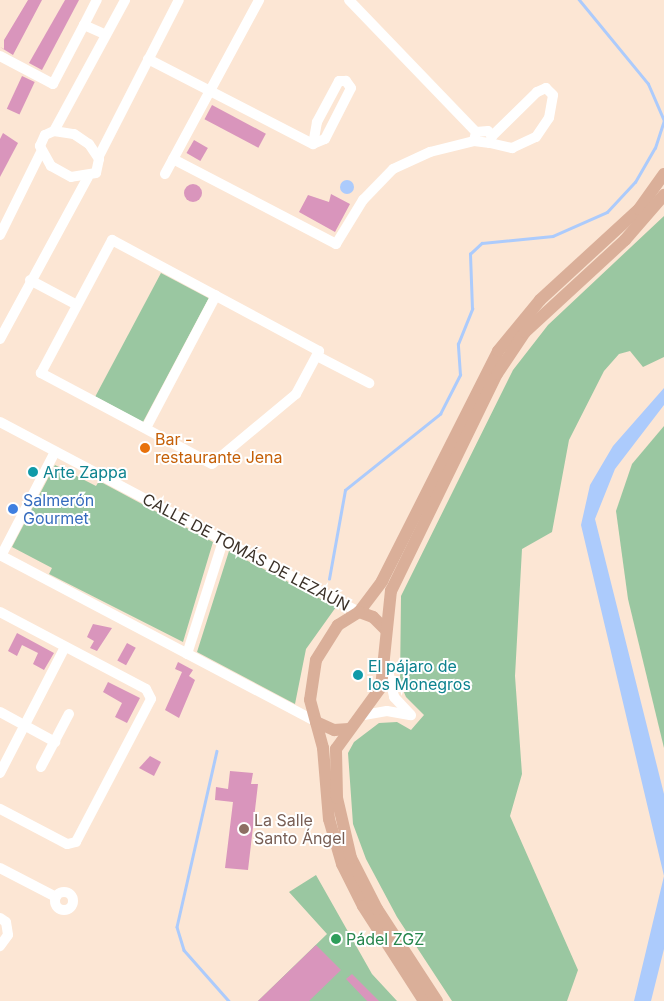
<!DOCTYPE html>
<html>
<head>
<meta charset="utf-8">
<style>
	body { margin:0 }
	#map { position:relative; width:664px; height:1001px; overflow:hidden; background:#fce6d4; font-family:Inter,sans-serif }
	div>[style] { position:absolute }
	[style*='--x'] { left:calc(var(--x)*1px); top:calc(var(--y)*1px); width:calc(var(--w)*1px); rotate:calc(var(--a)*1deg) }
	.green>* { inset:0; background:#9ac7a1; transform-origin:0 0 }
	.water>* { inset:0; background:#accbfc }
	.round { border-radius:50% }
	.stream>* { height:2.5px; margin:-1.25px; padding:0 1.25px; transform-origin:1.25px; border-radius:1.25px; background:#accbfc }
	.building>* { inset:0; background:#d995bc; transform-origin:0 0 }
	.minor>* { height:10px; margin:-5px; padding:0 5px; transform-origin:5px; border-radius:5px; background:#fff }
	.minor>.ring { margin:-5px; padding:0; box-sizing:content-box; background:none; border:10px solid #fff; border-radius:50% }
	.major>* { height:12px; margin:-6px; padding:0 6px; transform-origin:6px; border-radius:6px; background:#daaf99 }
	.dots>* { width:14px; height:14px; translate:-50% -50%; box-sizing:border-box; border:2px solid #fff; border-radius:50% }
	span { translate:-50% -50%; white-space:nowrap; text-align:center; line-height:1.15; -webkit-text-stroke:4px #fff; paint-order:stroke }
	.food-label { font-size:16px; color:#c56008 }
	.left { translate:0 -50%; text-align:left }
	.culture-label { font-size:16px; color:#0d838f }
	.shop-label { font-size:16px; color:#366cbe }
	.street-label { font-size:16px; color:#3b3128 }
	.education-label { font-size:16px; color:#785e54 }
	.leisure-label { font-size:16px; color:#27864d }
</style>
</head>
<body>
<div id="map">
	<div class="green">
		<div style="clip-path:polygon(664px 216px,664px 357px,643px 367px,630px 351px,619px 354px,604px 371px,569px 440px,552px 532px,522px 549px,515px 676px,522px 774px,510px 816px,578px 970px,567px 1001px,452px 1001px,397px 917px,366px 859px,353px 824px,348px 753px,354px 742px,379px 723px,397px 722px,411px 730px,424px 715px,406px 697px,400px 683px,401px 596px,513px 370px,548px 325px)"></div>
		<div style="left:161px;top:273px;width:54px;height:140px;rotate:28deg"></div>
		<div style="clip-path:polygon(664px 426px,664px 748px,628px 599px,616px 511px,632px 464px)"></div>
		<div style="clip-path:polygon(55px 465px,96px 486px,99px 481px,213px 542px,183px 642px,49px 574px,52px 568px,12px 547px)"></div>
		<div style="clip-path:polygon(229px 551px,336px 607px,306px 649px,295px 704px,197px 652px)"></div>
		<div style="clip-path:polygon(316px 875px,372px 974px,397px 1001px,258px 1001px,327px 934px,289px 892px)"></div>
	</div>
	<div class="water">
		<div class="round" style="left:340px;top:180px;width:14px;height:14px"></div>
		<div style="clip-path:polygon(664px 388px,664px 405px,615px 469px,595px 519px,664px 794px,664px 949px,651px 1001px,634px 1001px,664px 876px,581px 525px,590px 485px,613px 446px)"></div>
	</div>
	<div class="stream">
		<div style="--x:329;--y:579;--w:90;--a:-79.8"></div>
		<div style="--x:345;--y:490;--w:122;--a:-38.7"></div>
		<div style="--x:440;--y:414;--w:44;--a:-62.9"></div>
		<div style="--x:460;--y:375;--w:31;--a:-94"></div>
		<div style="--x:458;--y:344;--w:38;--a:-68"></div>
		<div style="--x:472;--y:309;--w:55;--a:-92.1"></div>
		<div style="--x:470;--y:254;--w:16;--a:-43"></div>
		<div style="--x:482;--y:243;--w:71;--a:-5.6"></div>
		<div style="--x:553;--y:236;--w:59;--a:-24"></div>
		<div style="--x:607;--y:212;--w:41;--a:-47"></div>
		<div style="--x:635;--y:182;--w:39;--a:-60"></div>
		<div style="--x:655;--y:148;--w:28;--a:-72"></div>
		<div style="--x:664;--y:121;--w:40;--a:-113.4"></div>
		<div style="--x:648;--y:84;--w:109;--a:-129.4"></div>
		<div style="--x:217;--y:751;--w:180;--a:102.8"></div>
		<div style="--x:177;--y:927;--w:24;--a:73"></div>
		<div style="--x:184;--y:950;--w:68;--a:48.6"></div>
	</div>
	<div class="building">
		<div style="clip-path:polygon(28px 0,42px 0,13px 55px,0 47px,4px 49px,4px 40px)"></div>
		<div style="clip-path:polygon(65px 0,79px 0,42px 70px,29px 63px)"></div>
		<div style="left:22px;top:76px;width:14px;height:36px;rotate:25deg"></div>
		<div style="left:212px;top:105px;width:61px;height:16px;rotate:28deg"></div>
		<div style="clip-path:polygon(3px 133px,18px 143px,0 177px,0 139px)"></div>
		<div style="left:194px;top:140px;width:16px;height:15px;rotate:30deg"></div>
		<div class="round" style="left:184px;top:184px;width:18px;height:18px"></div>
		<div style="clip-path:polygon(331px 194px,350px 204px,335px 232px,299px 212px,308px 195px,329px 202px)"></div>
		<div style="clip-path:polygon(93px 624px,112px 628px,97px 651px,90px 648px,94px 641px,87px 637px)"></div>
		<div style="clip-path:polygon(17px 633px,54px 653px,44px 670px,33px 664px,38px 653px,22px 645px,17px 656px,8px 651px)"></div>
		<div style="left:127px;top:643px;width:10px;height:20px;rotate:29deg"></div>
		<div style="clip-path:polygon(178px 662px,193px 670px,189px 676px,195px 680px,179px 718px,165px 710px,182px 672px,175px 669px)"></div>
		<div style="clip-path:polygon(108px 682px,140px 698px,127px 723px,115px 717px,122px 703px,103px 692px)"></div>
		<div style="clip-path:polygon(150px 756px,161px 762px,154px 776px,139px 768px)"></div>
		<div style="clip-path:polygon(230px 771px,253px 773px,251px 784px,258px 784px,248px 870px,225px 868px,233px 802px,215px 800px,216px 787px,228px 789px)"></div>
		<div style="clip-path:polygon(316px 945px,341px 970px,309px 1001px,258px 1001px)"></div>
		<div style="clip-path:polygon(352px 974px,379px 1001px,367px 1001px,346px 979px)"></div>
	</div>
	<div class="minor">
		<div style="--x:349;--y:0;--w:183;--a:46.1"></div>
		<div style="--x:84;--y:25;--w:28;--a:-63"></div>
		<div style="--x:0;--y:56;--w:60;--a:27.8"></div>
		<div style="--x:53;--y:84;--w:67;--a:-62.3"></div>
		<div style="--x:84;--y:25;--w:24;--a:24"></div>
		<div style="--x:148;--y:59;--w:186;--a:27.3"></div>
		<div style="--x:313;--y:144;--w:13;--a:-23"></div>
		<div style="--x:325;--y:139;--w:57;--a:-63"></div>
		<div style="--x:351;--y:88;--w:9;--a:-126"></div>
		<div style="--x:346;--y:81;--w:7;--a:180"></div>
		<div style="--x:339;--y:81;--w:47;--a:118.2"></div>
		<div style="--x:317;--y:122;--w:22;--a:100"></div>
		<div style="--x:54;--y:131;--w:20;--a:9"></div>
		<div style="--x:74;--y:134;--w:18;--a:34"></div>
		<div style="--x:89;--y:144;--w:18;--a:56"></div>
		<div style="--x:99;--y:159;--w:14;--a:102"></div>
		<div style="--x:96;--y:173;--w:25;--a:171"></div>
		<div style="--x:71;--y:177;--w:23;--a:-151"></div>
		<div style="--x:51;--y:166;--w:23;--a:-119"></div>
		<div style="--x:40;--y:146;--w:12;--a:-66"></div>
		<div style="--x:45;--y:135;--w:10;--a:-24"></div>
		<div style="--x:54;--y:131;--w:149;--a:-61.5"></div>
		<div style="--x:490;--y:143;--w:23;--a:13"></div>
		<div style="--x:512;--y:148;--w:26;--a:-25"></div>
		<div style="--x:536;--y:137;--w:23;--a:-56"></div>
		<div style="--x:549;--y:118;--w:23;--a:-80"></div>
		<div style="--x:553;--y:95;--w:10;--a:-135"></div>
		<div style="--x:546;--y:88;--w:10;--a:156"></div>
		<div style="--x:537;--y:92;--w:63;--a:135.6"></div>
		<div style="--x:99;--y:156;--w:175;--a:-62.9"></div>
		<div style="--x:173;--y:159;--w:184;--a:27.5"></div>
		<div style="--x:336;--y:244;--w:52;--a:-58.5"></div>
		<div style="--x:363;--y:200;--w:43;--a:-45.9"></div>
		<div style="--x:393;--y:169;--w:41;--a:-24.7"></div>
		<div style="--x:430;--y:152;--w:45;--a:-14"></div>
		<div style="--x:474;--y:141;--w:16;--a:7"></div>
		<div style="--x:490;--y:143;--w:7;--a:-74"></div>
		<div style="--x:492;--y:136;--w:6;--a:-129"></div>
		<div style="--x:488;--y:131;--w:12;--a:175"></div>
		<div style="--x:476;--y:132;--w:9;--a:103"></div>
		<div style="--x:165;--y:174;--w:198;--a:-61.6"></div>
		<div style="--x:0;--y:235;--w:93;--a:-63.7"></div>
		<div style="--x:112;--y:240;--w:235;--a:28.2"></div>
		<div style="--x:319;--y:351;--w:49;--a:118.1"></div>
		<div style="--x:296;--y:394;--w:109;--a:140.2"></div>
		<div style="--x:212;--y:464;--w:194;--a:-152"></div>
		<div style="--x:41;--y:373;--w:151;--a:-61.9"></div>
		<div style="--x:30;--y:280;--w:53;--a:28"></div>
		<div style="--x:0;--y:339;--w:184;--a:-61.5"></div>
		<div style="--x:317;--y:356;--w:59;--a:27.4"></div>
		<div style="--x:0;--y:422;--w:406;--a:27.9"></div>
		<div style="--x:146;--y:428;--w:150;--a:-62.2"></div>
		<div style="--x:0;--y:555;--w:356;--a:27.8"></div>
		<div style="--x:1;--y:556;--w:117;--a:-62.6"></div>
		<div style="--x:0;--y:612;--w:165;--a:27.8"></div>
		<div style="--x:146;--y:689;--w:11;--a:63"></div>
		<div style="--x:151;--y:699;--w:161;--a:117.7"></div>
		<div style="--x:76;--y:842;--w:9;--a:167"></div>
		<div style="--x:67;--y:844;--w:76;--a:-152.4"></div>
		<div style="--x:187;--y:654;--w:119;--a:-72.3"></div>
		<div style="--x:387;--y:666;--w:32;--a:77"></div>
		<div style="--x:394;--y:697;--w:25;--a:47"></div>
		<div style="--x:0;--y:712;--w:63;--a:28.6"></div>
		<div style="--x:364;--y:715;--w:23;--a:-10"></div>
		<div style="--x:387;--y:711;--w:23;--a:10"></div>
		<div style="--x:41;--y:767;--w:60;--a:-62.2"></div>
		<div style="--x:0;--y:773;--w:142;--a:-62.7"></div>
		<div style="--x:0;--y:868;--w:63;--a:27.4"></div>
		<div class="ring" style="left:55px;top:892px;width:8px;height:8px"></div>
		<div style="--x:0;--y:918;--w:7;--a:34"></div>
		<div style="--x:6;--y:922;--w:13;--a:81"></div>
		<div style="--x:8;--y:935;--w:14;--a:126"></div>
	</div>
	<div class="major">
		<div style="--x:359;--y:612;--w:39;--a:-53"></div>
		<div style="--x:382;--y:581;--w:258;--a:-63.2"></div>
		<div style="--x:498;--y:351;--w:66;--a:-50.5"></div>
		<div style="--x:540;--y:300;--w:134;--a:-42.6"></div>
		<div style="--x:639;--y:209;--w:43;--a:-54.5"></div>
		<div style="--x:385;--y:629;--w:17;--a:-135"></div>
		<div style="--x:373;--y:617;--w:15;--a:-160"></div>
		<div style="--x:359;--y:612;--w:25;--a:148"></div>
		<div style="--x:338;--y:625;--w:41;--a:122.2"></div>
		<div style="--x:316;--y:660;--w:40;--a:98.5"></div>
		<div style="--x:310;--y:700;--w:50;--a:74.8"></div>
		<div style="--x:323;--y:748;--w:71;--a:85.2"></div>
		<div style="--x:329;--y:819;--w:47;--a:73.9"></div>
		<div style="--x:342;--y:864;--w:47;--a:63.4"></div>
		<div style="--x:363;--y:906;--w:113;--a:57.3"></div>
		<div style="--x:316;--y:722;--w:20;--a:24"></div>
		<div style="--x:334;--y:730;--w:15;--a:-4"></div>
		<div style="--x:437;--y:1001;--w:110;--a:-123.1"></div>
		<div style="--x:377;--y:909;--w:57;--a:-117"></div>
		<div style="--x:351;--y:858;--w:62;--a:-103.1"></div>
		<div style="--x:337;--y:798;--w:49;--a:-91.2"></div>
		<div style="--x:336;--y:749;--w:77;--a:-54"></div>
		<div style="--x:381;--y:687;--w:97;--a:-84.1"></div>
		<div style="--x:391;--y:591;--w:242;--a:-64"></div>
		<div style="--x:497;--y:374;--w:50;--a:-56.3"></div>
		<div style="--x:525;--y:332;--w:136;--a:-42.6"></div>
		<div style="--x:625;--y:240;--w:60;--a:-49.1"></div>
	</div>
	<div class="dots">
		<div style="left:145px;top:448px;background:#e8710a"></div>
		<div style="left:33px;top:472px;background:#0f9aa8"></div>
		<div style="left:13px;top:509px;background:#3f7fe0"></div>
		<div style="left:358px;top:675px;background:#0f9aa8"></div>
		<div style="left:244px;top:829px;background:#8d6e63"></div>
		<div style="left:336px;top:939px;background:#2e9e5b"></div>
	</div>
	<div class="food-label">
		<span class="left" style="left:155px;top:448px">Bar -<br>restaurante Jena</span>
	</div>
	<div class="culture-label">
		<span class="left" style="left:43px;top:472px">Arte Zappa</span>
		<span class="left" style="left:368px;top:675px">El pájaro de<br>los Monegros</span>
	</div>
	<div class="shop-label">
		<span class="left" style="left:23px;top:509px">Salmerón<br>Gourmet</span>
	</div>
	<div class="street-label">
		<span style="left:246px;top:552px;rotate:28deg">CALLE DE TOMÁS DE LEZAÚN</span>
	</div>
	<div class="education-label">
		<span class="left" style="left:254px;top:829px">La Salle<br>Santo Ángel</span>
	</div>
	<div class="leisure-label">
		<span class="left" style="left:346px;top:939px">Pádel ZGZ</span>
	</div>
</div>
</body>
</html>
